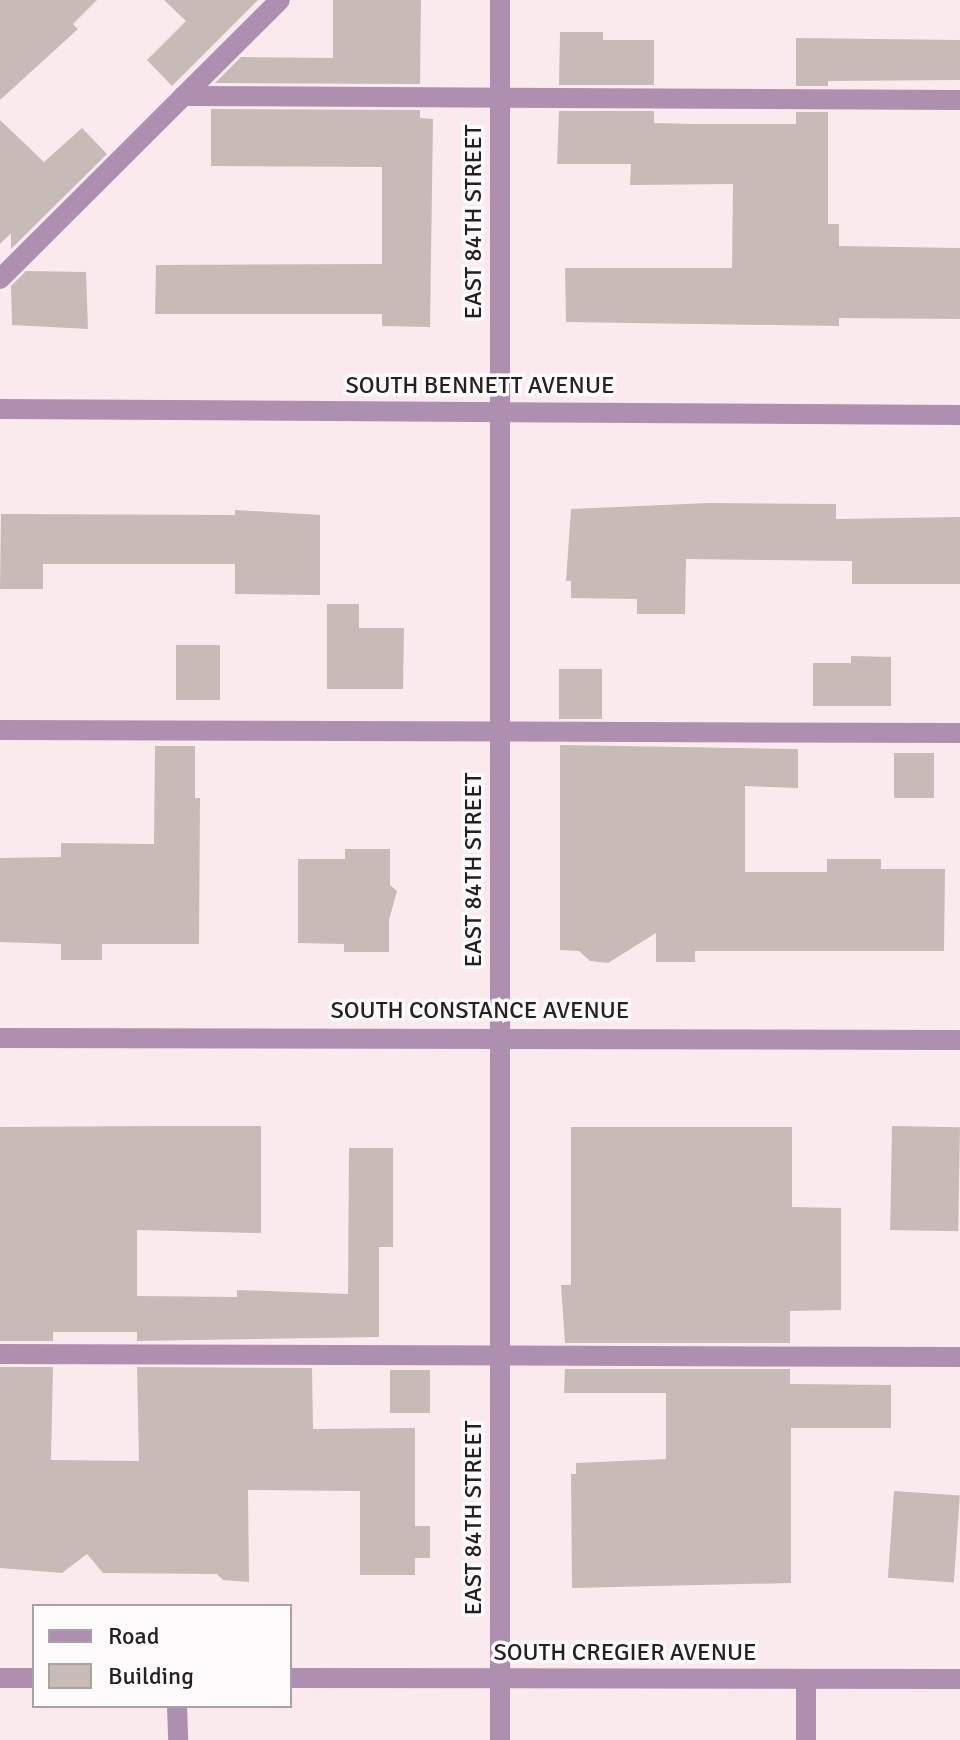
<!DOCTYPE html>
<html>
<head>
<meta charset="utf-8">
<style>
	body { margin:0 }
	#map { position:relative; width:960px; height:1740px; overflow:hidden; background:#faeaee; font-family:Signika,sans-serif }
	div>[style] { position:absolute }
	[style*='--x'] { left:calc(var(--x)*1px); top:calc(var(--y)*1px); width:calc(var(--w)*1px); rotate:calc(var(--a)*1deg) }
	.building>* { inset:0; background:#c8bab6; transform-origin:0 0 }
	.lane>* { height:20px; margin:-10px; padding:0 10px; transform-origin:10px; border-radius:10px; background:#af8faf }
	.street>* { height:20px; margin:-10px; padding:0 10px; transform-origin:10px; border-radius:10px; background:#af8faf }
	span { translate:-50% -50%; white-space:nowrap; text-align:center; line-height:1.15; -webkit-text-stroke:7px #fefbfc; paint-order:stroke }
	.street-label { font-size:24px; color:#252021 }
	.legend { position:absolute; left:32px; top:1604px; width:260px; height:104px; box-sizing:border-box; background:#fefbfc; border:2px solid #a7a3a4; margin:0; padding:10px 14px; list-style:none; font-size:24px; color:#252021 }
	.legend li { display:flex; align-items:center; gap:16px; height:40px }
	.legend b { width:40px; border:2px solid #a7a3a4 }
</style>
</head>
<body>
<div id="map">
	<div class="building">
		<div style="clip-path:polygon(0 0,97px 0,73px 24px,78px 29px,0 100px)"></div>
		<div style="clip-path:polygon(164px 0,258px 0,172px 86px,147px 60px,186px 21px)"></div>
		<div style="clip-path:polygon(333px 0,421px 0,420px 84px,215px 83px,241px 57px,333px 58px)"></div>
		<div style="clip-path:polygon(560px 32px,603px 32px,603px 40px,654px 40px,654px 85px,559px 85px)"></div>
		<div style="clip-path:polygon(796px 38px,960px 40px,960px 80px,828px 81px,828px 86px,796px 86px)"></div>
		<div style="clip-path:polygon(211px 109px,420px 110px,420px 118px,433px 119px,430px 327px,382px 326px,382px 314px,155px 314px,156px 265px,382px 264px,382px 167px,211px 166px)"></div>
		<div style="clip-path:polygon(559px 111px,654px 111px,654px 123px,694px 124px,796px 124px,796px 112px,828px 112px,828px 224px,839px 224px,839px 246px,960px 248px,960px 319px,839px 318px,839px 326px,566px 322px,565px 268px,732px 268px,733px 184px,630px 185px,631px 164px,557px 164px)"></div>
		<div style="clip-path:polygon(0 120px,44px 162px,82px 128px,107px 154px,11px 249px,11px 233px,0 244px)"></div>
		<div style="clip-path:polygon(26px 271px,86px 272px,88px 329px,12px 325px,11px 286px)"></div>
		<div style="clip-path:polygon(709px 503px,836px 504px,836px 519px,960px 517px,960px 584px,852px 584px,852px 561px,686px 559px,685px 614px,637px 614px,637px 599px,571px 598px,571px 581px,566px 581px,571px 509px)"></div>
		<div style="clip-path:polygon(235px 510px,320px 515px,320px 595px,235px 594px,235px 564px,43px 564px,43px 589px,0 589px,1px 514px,235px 515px)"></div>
		<div style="clip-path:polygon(327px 604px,359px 604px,359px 628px,404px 628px,403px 689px,327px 689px)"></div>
		<div style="left:176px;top:645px;width:44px;height:55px"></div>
		<div style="clip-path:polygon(851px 656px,891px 657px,891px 706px,813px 706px,813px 663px,851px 663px)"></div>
		<div style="left:559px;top:669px;width:43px;height:50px"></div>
		<div style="clip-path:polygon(560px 745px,798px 749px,798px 788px,745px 786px,745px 872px,827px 872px,827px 859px,881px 859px,881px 869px,945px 869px,944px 951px,695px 951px,695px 962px,656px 962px,656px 933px,608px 963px,590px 961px,579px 951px,560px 950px)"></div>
		<div style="clip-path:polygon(155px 746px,195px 746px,195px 798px,200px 798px,199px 944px,102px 944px,102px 960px,61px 960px,61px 944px,0 942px,0 858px,61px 857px,61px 843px,154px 844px)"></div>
		<div style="left:894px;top:753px;width:40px;height:45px"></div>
		<div style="clip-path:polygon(345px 849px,390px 849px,390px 885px,397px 891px,389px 920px,389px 952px,344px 952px,344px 944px,298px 943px,298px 859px,345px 859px)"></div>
		<div style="clip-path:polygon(156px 1126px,261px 1126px,261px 1233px,137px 1230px,137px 1296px,237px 1297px,237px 1290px,348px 1294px,349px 1148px,393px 1148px,393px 1247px,379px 1247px,379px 1337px,137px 1341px,137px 1332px,53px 1332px,53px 1341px,0 1341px,0 1127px)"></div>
		<div style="left:892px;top:1126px;width:68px;height:104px;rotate:1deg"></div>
		<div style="clip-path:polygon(571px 1127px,792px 1127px,792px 1207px,841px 1208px,841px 1310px,790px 1311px,790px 1343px,565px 1343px,561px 1285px,571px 1285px)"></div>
		<div style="clip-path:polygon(0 1367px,53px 1367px,51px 1460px,139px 1461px,137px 1367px,312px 1368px,313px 1429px,415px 1428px,415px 1526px,430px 1526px,430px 1558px,415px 1558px,415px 1575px,360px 1575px,360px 1491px,248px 1490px,249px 1582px,223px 1580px,217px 1574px,103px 1573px,87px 1554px,62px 1573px,0 1568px)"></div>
		<div style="clip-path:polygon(565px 1369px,790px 1369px,790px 1384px,891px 1385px,891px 1428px,791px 1428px,791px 1583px,572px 1588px,571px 1474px,576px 1474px,576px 1463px,666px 1459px,666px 1393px,564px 1393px)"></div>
		<div style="left:390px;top:1370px;width:40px;height:43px"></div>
		<div style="left:894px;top:1491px;width:66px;height:87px;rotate:4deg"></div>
	</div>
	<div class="lane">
		<div style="--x:183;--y:96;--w:777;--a:0.29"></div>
		<div style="--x:0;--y:279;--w:395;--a:-44.9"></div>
		<div style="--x:0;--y:730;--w:960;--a:0.18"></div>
		<div style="--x:0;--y:1354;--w:960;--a:0.18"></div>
		<div style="--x:806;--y:1679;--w:61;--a:90"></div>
		<div style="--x:177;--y:1706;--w:34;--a:88"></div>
	</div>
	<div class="street">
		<div style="--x:0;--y:409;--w:960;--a:0.36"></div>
		<div style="--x:0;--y:1038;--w:960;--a:0.12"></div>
		<div style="--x:0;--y:1678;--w:34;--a:0"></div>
		<div style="--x:290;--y:1678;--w:670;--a:0.09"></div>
		<div style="--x:500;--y:1740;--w:1740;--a:-90"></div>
	</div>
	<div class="street-label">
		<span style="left:474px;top:222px;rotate:-90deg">EAST 84TH STREET</span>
		<span style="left:480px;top:386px">SOUTH BENNETT AVENUE</span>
		<span style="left:474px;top:870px;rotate:-90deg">EAST 84TH STREET</span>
		<span style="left:480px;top:1011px">SOUTH CONSTANCE AVENUE</span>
		<span style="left:474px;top:1518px;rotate:-90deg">EAST 84TH STREET</span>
		<span style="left:625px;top:1653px">SOUTH CREGIER AVENUE</span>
	</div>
	<ul class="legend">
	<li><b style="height:10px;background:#af8faf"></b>Road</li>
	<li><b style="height:22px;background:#c8bab6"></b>Building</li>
	</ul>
</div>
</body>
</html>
